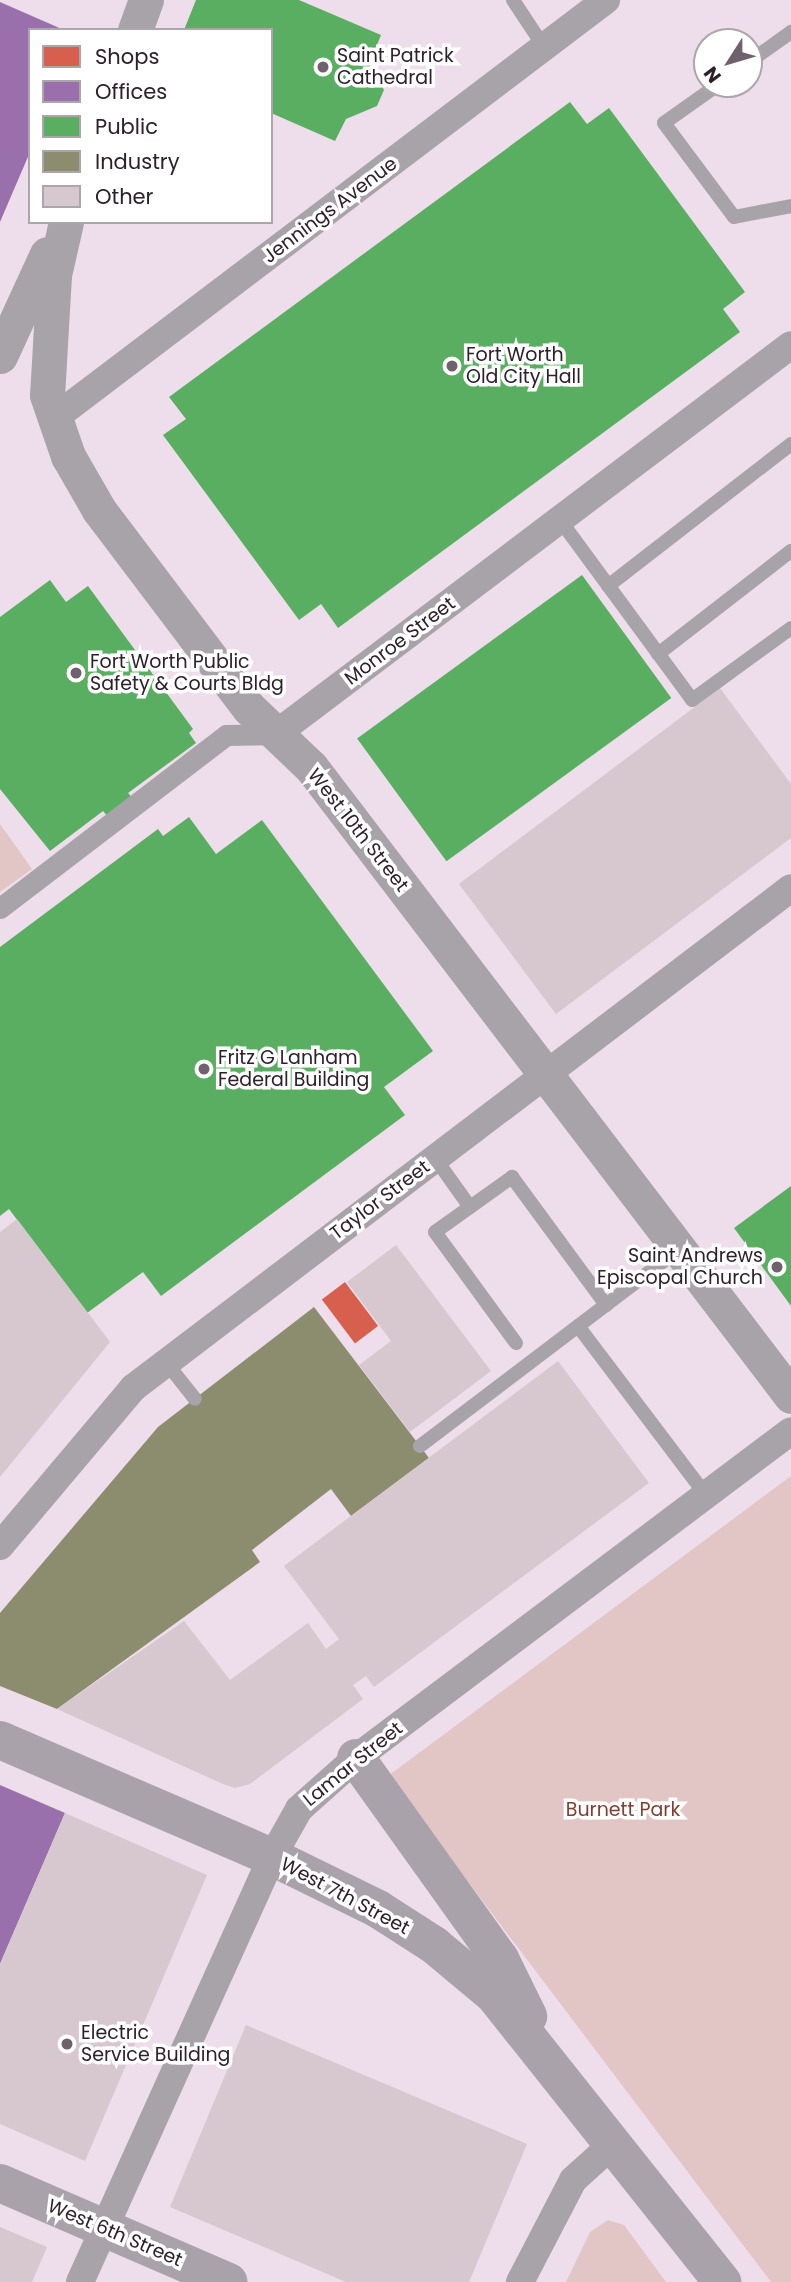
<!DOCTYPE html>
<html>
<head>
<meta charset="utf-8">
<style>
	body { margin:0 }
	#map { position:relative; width:791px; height:2282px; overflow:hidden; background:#eeddea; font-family:Poppins,sans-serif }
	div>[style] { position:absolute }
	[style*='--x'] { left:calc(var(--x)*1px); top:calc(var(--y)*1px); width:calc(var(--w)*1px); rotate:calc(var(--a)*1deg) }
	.green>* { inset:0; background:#e2c6c6 }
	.shops>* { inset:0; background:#d6604d; transform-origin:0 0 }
	.offices>* { inset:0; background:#9970ab }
	.public>* { inset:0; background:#5aae61; transform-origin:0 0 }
	.industry>* { inset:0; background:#8c8c6e }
	.building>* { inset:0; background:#d7c8cf }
	.service>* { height:14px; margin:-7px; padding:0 7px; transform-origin:7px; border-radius:7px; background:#a8a3a9 }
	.pedestrian>* { height:21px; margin:-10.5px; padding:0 10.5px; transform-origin:10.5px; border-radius:10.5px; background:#a8a3a9 }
	.minor>* { height:28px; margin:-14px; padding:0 14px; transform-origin:14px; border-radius:14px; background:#a8a3a9 }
	.tertiary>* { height:35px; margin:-17.5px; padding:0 17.5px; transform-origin:17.5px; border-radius:17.5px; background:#a8a3a9 }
	.secondary>* { height:38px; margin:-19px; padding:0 19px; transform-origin:19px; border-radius:19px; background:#aaa2aa }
	.dots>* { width:19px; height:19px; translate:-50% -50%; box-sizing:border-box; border:4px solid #fff; border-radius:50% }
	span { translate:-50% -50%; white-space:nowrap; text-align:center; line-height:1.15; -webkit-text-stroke:7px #fff; paint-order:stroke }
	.poi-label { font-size:19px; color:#2c2029 }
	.left { translate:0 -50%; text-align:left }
	.right { translate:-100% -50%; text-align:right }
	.street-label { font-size:19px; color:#2c2029 }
	.park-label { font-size:19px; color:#7d3f30 }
	.legend { position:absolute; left:28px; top:28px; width:245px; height:196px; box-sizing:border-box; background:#fff; border:2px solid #aba6a9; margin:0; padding:9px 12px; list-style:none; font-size:21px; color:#2c2029 }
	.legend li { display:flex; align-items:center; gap:14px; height:35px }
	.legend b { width:35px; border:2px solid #aba6a9 }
	.north { position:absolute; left:693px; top:28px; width:70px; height:70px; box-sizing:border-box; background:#fff; border:2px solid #aba6a9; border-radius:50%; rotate:233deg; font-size:19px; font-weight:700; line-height:28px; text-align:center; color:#2c2029 }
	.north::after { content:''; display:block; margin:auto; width:24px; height:32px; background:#70626d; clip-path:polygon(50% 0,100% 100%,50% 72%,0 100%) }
</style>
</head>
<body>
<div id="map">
	<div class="green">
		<div style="clip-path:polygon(0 824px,32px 869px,0 892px)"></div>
		<div style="clip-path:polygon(791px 1476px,791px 2282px,771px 2282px,388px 1776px)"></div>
		<div style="clip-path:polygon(608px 2220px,624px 2225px,666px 2282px,566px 2282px,590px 2232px)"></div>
	</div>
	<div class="shops">
		<div style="left:345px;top:1282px;width:55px;height:29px;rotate:53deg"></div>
	</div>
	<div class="offices">
		<div style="clip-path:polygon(0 2px,64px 30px,30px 30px,30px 152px,0 222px)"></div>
		<div style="clip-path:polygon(0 1785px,65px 1813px,0 1964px)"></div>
	</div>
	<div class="public">
		<div style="clip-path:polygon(196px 0,299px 0,381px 35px,370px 62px,384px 90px,377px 106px,346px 119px,335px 141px,271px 113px,271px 30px,184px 30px)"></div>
		<div style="clip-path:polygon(570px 102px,587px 124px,609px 108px,745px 292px,723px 309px,740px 332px,338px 628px,321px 604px,299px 620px,163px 435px,186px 419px,169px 397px)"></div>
		<div style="left:582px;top:575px;width:152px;height:278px;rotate:54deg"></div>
		<div style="clip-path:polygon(50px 580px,66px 602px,88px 586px,193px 729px,189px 733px,196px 743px,128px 793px,134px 800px,109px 818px,103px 811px,50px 851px,0 789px,0 617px)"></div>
		<div style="clip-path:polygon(189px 817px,216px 854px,262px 820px,433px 1051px,384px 1087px,405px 1115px,161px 1296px,143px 1272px,87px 1313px,9px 1209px,0 1216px,0 947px,158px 829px,163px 836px)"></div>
		<div style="clip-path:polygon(791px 1186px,791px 1306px,734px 1228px)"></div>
	</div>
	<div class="industry">
		<div style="clip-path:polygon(314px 1307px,429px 1458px,351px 1516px,331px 1489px,252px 1550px,260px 1562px,57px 1709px,0 1686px,0 1613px,158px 1427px)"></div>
	</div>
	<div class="building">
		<div style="clip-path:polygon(720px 688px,791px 784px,791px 838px,556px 1014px,459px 884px)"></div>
		<div style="clip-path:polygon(17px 1219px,110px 1342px,0 1477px,0 1232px)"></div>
		<div style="clip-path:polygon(396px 1245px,491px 1371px,410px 1432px,359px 1365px,391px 1341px,347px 1282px)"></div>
		<div style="clip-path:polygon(558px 1361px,649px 1483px,374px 1687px,366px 1676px,353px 1685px,363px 1699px,250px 1784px,235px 1788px,223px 1784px,57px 1709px,184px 1621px,230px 1680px,308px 1623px,326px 1649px,339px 1639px,284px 1566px)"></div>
		<div style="clip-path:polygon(65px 1813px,207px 1875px,85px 2161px,0 2124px,0 1964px)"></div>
		<div style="clip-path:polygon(246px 2025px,527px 2144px,469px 2282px,346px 2282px,170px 2207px)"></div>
		<div style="clip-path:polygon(0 2227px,47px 2247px,32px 2282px,0 2282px)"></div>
	</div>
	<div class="service">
		<div style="--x:513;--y:0;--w:56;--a:56.6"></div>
		<div style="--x:749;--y:62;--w:52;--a:-35.5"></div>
		<div style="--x:719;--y:84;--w:67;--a:144.7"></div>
		<div style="--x:664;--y:123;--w:117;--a:53.3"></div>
		<div style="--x:734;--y:217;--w:58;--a:-10.9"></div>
		<div style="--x:560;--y:520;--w:223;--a:53.7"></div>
		<div style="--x:692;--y:700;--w:122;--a:-36"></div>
		<div style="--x:608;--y:586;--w:232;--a:-37.8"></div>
		<div style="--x:658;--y:654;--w:168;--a:-37.8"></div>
		<div style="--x:435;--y:1158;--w:60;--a:54.5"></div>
		<div style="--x:578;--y:1326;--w:212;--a:52.9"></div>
		<div style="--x:516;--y:1343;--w:137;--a:-126.1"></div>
		<div style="--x:435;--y:1232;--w:95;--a:-35.5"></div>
		<div style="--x:512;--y:1177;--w:159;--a:53.7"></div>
		<div style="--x:165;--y:1361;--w:48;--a:51.7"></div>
		<div style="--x:420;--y:1446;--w:324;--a:-37.2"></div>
	</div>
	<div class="pedestrian">
		<div style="--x:0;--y:908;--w:285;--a:-37.4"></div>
		<div style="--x:226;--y:735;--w:50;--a:-1.1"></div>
	</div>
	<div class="minor">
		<div style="--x:53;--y:419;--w:694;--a:-37.15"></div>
		<div style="--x:276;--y:734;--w:645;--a:-37.07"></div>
		<div style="--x:0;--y:1546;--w:207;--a:-49.9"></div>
		<div style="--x:133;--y:1388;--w:826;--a:-37.23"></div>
		<div style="--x:80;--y:2282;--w:466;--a:-65.7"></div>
		<div style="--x:272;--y:1857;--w:55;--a:-60.6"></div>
		<div style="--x:299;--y:1809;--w:76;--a:-41.8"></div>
		<div style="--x:356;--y:1758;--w:544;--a:-36.93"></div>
		<div style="--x:520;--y:2282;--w:115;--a:-62.5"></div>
		<div style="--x:573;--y:2180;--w:55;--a:-42.1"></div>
	</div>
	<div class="tertiary">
		<div style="--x:135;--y:30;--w:32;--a:-70"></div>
		<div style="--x:66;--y:222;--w:54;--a:102.8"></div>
		<div style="--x:54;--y:275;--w:120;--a:93.3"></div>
		<div style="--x:47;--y:395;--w:65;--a:71"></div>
		<div style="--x:68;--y:456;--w:62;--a:60.1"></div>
		<div style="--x:99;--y:510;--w:248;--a:52.9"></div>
		<div style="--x:249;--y:708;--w:86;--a:43.6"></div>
		<div style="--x:311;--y:767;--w:791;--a:52.65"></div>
		<div style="--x:0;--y:356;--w:112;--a:-65.3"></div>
	</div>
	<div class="secondary">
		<div style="--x:0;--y:1740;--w:296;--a:23.3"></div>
		<div style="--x:272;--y:1857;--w:118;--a:26.1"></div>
		<div style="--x:378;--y:1909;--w:67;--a:32.7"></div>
		<div style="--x:434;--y:1945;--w:78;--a:39.8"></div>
		<div style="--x:494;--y:1995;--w:367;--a:51.5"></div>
		<div style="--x:356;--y:1758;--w:247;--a:54.4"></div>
		<div style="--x:500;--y:1959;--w:64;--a:63.8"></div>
		<div style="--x:0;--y:2183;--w:249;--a:23.4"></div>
	</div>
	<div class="dots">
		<div style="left:323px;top:67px;background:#70626d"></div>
		<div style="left:452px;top:366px;background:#70626d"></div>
		<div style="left:76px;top:673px;background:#70626d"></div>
		<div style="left:204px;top:1069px;background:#70626d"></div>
		<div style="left:777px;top:1267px;background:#70626d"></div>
		<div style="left:67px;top:2044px;background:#70626d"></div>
	</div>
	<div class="poi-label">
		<span class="left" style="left:337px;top:67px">Saint Patrick<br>Cathedral</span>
		<span class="left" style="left:466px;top:366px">Fort Worth<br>Old City Hall</span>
		<span class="left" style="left:90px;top:673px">Fort Worth Public<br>Safety &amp; Courts Bldg</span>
		<span class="left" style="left:218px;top:1069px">Fritz G Lanham<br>Federal Building</span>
		<span class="right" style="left:763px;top:1267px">Saint Andrews<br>Episcopal Church</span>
		<span class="left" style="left:81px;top:2044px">Electric<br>Service Building</span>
	</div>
	<div class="street-label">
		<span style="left:330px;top:210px;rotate:-37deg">Jennings Avenue</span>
		<span style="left:400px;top:641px;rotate:-37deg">Monroe Street</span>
		<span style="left:358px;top:830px;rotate:52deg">West 10th Street</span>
		<span style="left:380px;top:1200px;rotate:-37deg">Taylor Street</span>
		<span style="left:353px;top:1764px;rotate:-39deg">Lamar Street</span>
		<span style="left:345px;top:1896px;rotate:28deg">West 7th Street</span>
		<span style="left:115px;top:2233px;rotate:23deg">West 6th Street</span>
	</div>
	<div class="park-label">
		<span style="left:623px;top:1810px">Burnett Park</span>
	</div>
	<ul class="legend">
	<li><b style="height:19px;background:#d6604d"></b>Shops</li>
	<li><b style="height:19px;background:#9970ab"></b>Offices</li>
	<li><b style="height:19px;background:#5aae61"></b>Public</li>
	<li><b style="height:19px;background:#8c8c6e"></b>Industry</li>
	<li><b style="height:19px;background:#d7c8cf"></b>Other</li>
	</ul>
	<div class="north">N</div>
</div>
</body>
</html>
